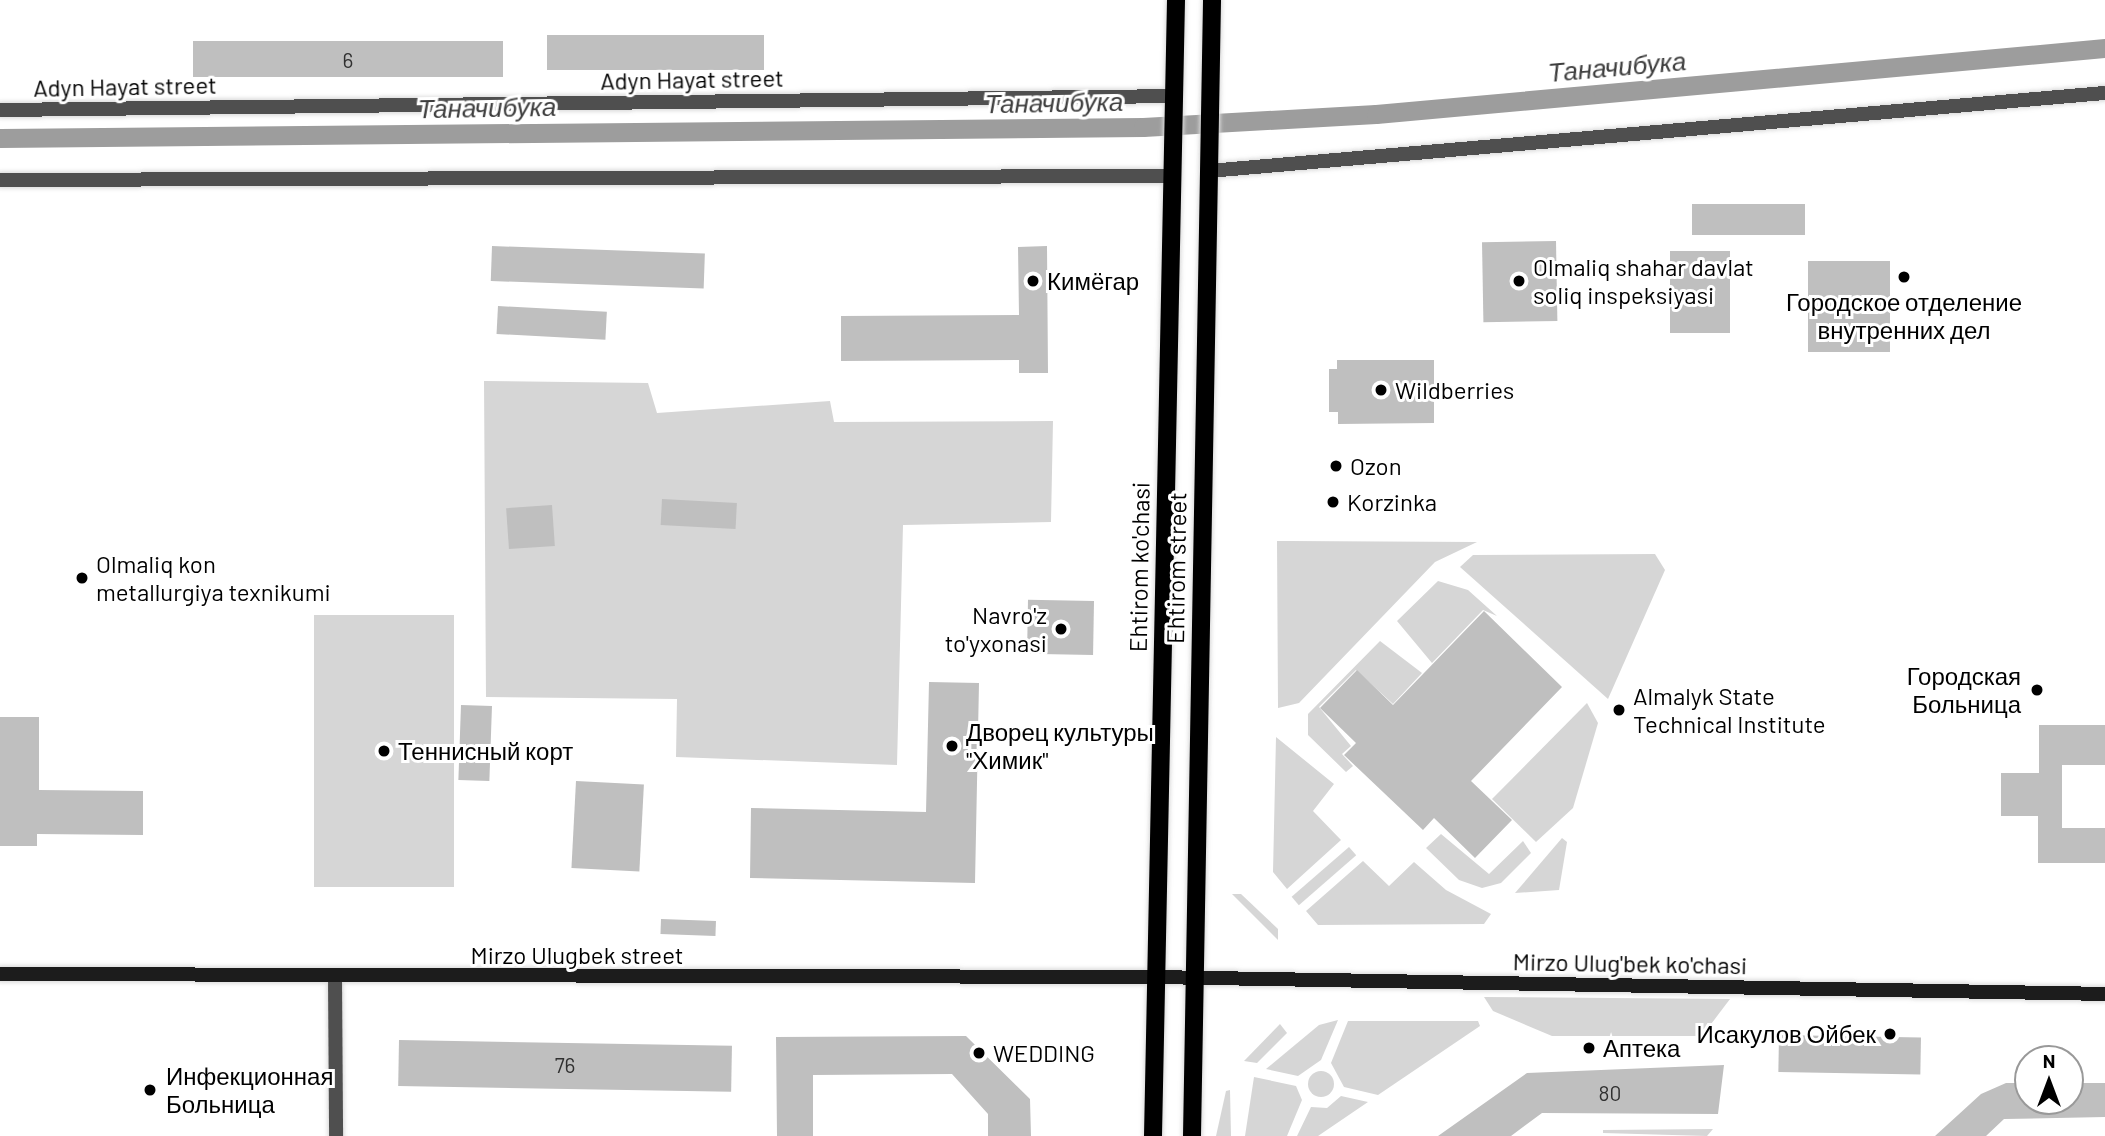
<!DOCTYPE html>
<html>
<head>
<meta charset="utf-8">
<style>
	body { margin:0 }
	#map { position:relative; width:2105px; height:1136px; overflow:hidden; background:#fff; font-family:Barlow,sans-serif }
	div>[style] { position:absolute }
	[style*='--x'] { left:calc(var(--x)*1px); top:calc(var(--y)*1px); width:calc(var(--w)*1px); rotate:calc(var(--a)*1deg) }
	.green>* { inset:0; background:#d6d6d6; transform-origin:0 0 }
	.round { border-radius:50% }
	.canal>* { height:19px; margin:-9.5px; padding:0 9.5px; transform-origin:9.5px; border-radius:9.5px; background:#9d9d9d }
	.building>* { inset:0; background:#bfbfbf; transform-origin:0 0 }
	.roads { filter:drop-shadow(0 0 2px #dbdbdb) drop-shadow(0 0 2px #dbdbdb) }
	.minor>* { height:14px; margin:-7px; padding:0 7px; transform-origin:7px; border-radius:7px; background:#4f4f4f }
	.secondary>* { height:14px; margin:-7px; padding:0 7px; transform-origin:7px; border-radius:7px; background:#1c1c1c }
	.primary>* { height:18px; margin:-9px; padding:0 9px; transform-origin:9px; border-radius:9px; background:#000 }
	.dots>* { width:19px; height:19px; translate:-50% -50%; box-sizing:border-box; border:4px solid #fff; border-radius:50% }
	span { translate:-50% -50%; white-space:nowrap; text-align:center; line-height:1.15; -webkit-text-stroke:6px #fff; paint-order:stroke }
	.number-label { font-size:21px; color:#303030 }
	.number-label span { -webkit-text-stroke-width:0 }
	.street-label { font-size:24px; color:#000 }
	.poi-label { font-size:24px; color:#000 }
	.left { translate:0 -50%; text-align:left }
	.right { translate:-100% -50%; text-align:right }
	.water-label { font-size:26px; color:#3e3e3e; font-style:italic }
	.north { position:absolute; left:2014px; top:1045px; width:70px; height:70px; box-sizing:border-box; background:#fff; border:2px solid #999; border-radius:50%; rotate:0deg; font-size:19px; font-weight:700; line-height:28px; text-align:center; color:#000 }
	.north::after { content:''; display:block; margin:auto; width:24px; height:32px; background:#000; clip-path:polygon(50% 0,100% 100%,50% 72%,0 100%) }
</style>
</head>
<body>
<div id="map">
	<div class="green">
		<div style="clip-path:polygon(484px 381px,648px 383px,657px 413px,830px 401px,834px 422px,1053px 421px,1051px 522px,903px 525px,897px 765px,676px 757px,677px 699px,486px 697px)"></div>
		<div style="clip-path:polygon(1277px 541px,1289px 541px,1477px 542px,1435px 562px,1299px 703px,1278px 708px)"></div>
		<div style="clip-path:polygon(1655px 554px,1665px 570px,1608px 699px,1460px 567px,1473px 555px)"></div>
		<div style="clip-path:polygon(1438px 581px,1468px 590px,1497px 616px,1483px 610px,1432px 663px,1397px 621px)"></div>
		<div style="left:314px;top:615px;width:140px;height:272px"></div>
		<div style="clip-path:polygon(1380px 641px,1422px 673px,1393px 704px,1356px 670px,1319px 707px,1351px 746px,1342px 754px,1353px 766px,1346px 772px,1308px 735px,1308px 714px)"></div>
		<div style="clip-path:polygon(1587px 703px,1598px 723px,1573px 808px,1536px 842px,1492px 799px)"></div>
		<div style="clip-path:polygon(1276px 737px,1334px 784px,1313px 811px,1341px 840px,1287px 889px,1273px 872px)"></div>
		<div style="clip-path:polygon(1441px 834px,1489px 874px,1523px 841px,1531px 853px,1501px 883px,1482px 888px,1459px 880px,1426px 848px)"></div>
		<div style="clip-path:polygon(1562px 838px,1567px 842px,1559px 890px,1515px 893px)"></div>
		<div style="left:1349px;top:847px;width:11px;height:76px;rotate:49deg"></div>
		<div style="clip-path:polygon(1363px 861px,1389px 886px,1414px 862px,1446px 890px,1491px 914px,1484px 924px,1318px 925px,1306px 911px)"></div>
		<div style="clip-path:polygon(1232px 894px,1241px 894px,1278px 929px,1278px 940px)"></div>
		<div style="clip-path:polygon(1484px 997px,1730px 999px,1702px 1036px,1552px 1036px,1493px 1011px)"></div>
		<div style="clip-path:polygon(1338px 1020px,1321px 1060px,1298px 1076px,1266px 1069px,1319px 1025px)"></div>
		<div style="clip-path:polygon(1348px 1021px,1478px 1021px,1480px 1026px,1378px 1095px,1344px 1087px,1331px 1063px)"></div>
		<div style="clip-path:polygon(1280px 1024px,1287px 1033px,1257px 1063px,1244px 1061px)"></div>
		<div class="round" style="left:1308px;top:1071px;width:26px;height:26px"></div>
		<div style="clip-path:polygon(1254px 1077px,1296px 1086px,1302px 1100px,1287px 1136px,1245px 1136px)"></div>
		<div style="clip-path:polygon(1230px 1090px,1231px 1136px,1216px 1136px,1226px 1091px)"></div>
		<div style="clip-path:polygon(1341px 1096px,1368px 1102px,1318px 1136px,1297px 1136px,1311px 1107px,1327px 1108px)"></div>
		<div style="clip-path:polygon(1713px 1129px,1707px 1136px,1603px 1133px,1603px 1130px)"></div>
	</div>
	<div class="canal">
		<div style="--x:0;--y:138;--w:1143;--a:-0.55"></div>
		<div style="--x:1143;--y:127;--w:233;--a:-3.2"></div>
		<div style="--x:1376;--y:114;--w:732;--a:-5.17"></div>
	</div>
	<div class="building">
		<div style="left:547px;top:35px;width:217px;height:35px"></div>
		<div style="left:503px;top:41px;width:36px;height:310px;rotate:90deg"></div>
		<div style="left:1805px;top:204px;width:31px;height:113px;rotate:90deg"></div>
		<div style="left:1556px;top:241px;width:80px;height:74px;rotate:89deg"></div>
		<div style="left:492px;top:246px;width:213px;height:35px;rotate:2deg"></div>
		<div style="clip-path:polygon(1047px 246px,1048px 373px,1019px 373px,1019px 360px,841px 361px,841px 316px,1019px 315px,1018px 247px)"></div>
		<div style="left:1670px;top:251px;width:60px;height:82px"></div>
		<div style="left:1808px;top:261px;width:82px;height:91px"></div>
		<div style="left:498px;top:306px;width:109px;height:28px;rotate:3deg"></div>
		<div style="clip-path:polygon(1337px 360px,1434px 360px,1434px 423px,1338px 424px,1338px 412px,1329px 412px,1329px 369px,1337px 369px)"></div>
		<div style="left:662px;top:499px;width:75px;height:26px;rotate:3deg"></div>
		<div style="left:552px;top:505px;width:41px;height:46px;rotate:86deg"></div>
		<div style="left:1094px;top:601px;width:54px;height:66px;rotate:91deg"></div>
		<div style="clip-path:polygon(1484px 611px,1562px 687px,1471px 781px,1512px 820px,1475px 858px,1434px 818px,1423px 830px,1344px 755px,1356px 743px,1320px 708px,1357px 670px,1393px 705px)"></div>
		<div style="clip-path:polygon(929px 682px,979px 683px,975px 883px,750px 878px,751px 808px,926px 812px)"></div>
		<div style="left:461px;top:705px;width:31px;height:75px;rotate:2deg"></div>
		<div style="clip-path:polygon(0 717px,39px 717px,39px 790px,143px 791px,143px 835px,37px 834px,37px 846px,0 846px)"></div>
		<div style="clip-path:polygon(2039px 725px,2105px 725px,2105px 765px,2062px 765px,2062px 828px,2105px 828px,2105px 863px,2038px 863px,2038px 816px,2001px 816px,2001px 773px,2039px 773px)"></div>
		<div style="left:576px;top:781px;width:68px;height:87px;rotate:3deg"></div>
		<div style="left:661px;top:919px;width:55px;height:15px;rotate:2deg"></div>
		<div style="left:1779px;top:1035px;width:142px;height:37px;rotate:1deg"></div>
		<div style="clip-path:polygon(966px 1036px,1030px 1099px,1031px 1136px,988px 1136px,988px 1114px,952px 1074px,813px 1075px,813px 1136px,777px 1136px,776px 1037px)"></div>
		<div style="left:399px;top:1040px;width:333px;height:46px;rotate:1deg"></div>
		<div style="clip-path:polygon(1724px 1065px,1718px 1114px,1542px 1113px,1511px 1136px,1438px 1136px,1527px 1073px)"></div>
		<div style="clip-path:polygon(2006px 1083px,2028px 1083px,2028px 1101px,2070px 1101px,2070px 1083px,2105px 1083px,2105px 1117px,2004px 1119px,1986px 1136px,1935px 1136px,1981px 1094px)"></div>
	</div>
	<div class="roads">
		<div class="minor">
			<div style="--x:0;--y:110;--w:1174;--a:-0.68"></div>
			<div style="--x:1209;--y:171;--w:899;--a:-4.98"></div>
			<div style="--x:0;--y:180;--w:1172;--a:-0.2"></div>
			<div style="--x:335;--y:978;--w:158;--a:89.6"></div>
		</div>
		<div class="secondary">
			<div style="--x:0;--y:974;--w:1154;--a:0.15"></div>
			<div style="--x:1154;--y:977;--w:951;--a:1.02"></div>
		</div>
		<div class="primary">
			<div style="--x:1153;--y:1136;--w:1136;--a:-88.84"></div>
			<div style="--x:1192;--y:1136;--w:1136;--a:-88.99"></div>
		</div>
	</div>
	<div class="dots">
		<div style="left:1904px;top:277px;background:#000"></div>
		<div style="left:1033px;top:281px;background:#000"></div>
		<div style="left:1519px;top:281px;background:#000"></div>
		<div style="left:1381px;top:390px;background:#000"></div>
		<div style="left:1336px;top:466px;background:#000"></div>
		<div style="left:1333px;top:502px;background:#000"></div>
		<div style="left:82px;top:578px;background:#000"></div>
		<div style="left:1061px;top:629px;background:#000"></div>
		<div style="left:2037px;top:690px;background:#000"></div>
		<div style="left:1619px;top:710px;background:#000"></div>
		<div style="left:952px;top:746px;background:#000"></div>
		<div style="left:384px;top:751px;background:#000"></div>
		<div style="left:1890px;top:1034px;background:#000"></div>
		<div style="left:1589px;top:1048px;background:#000"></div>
		<div style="left:979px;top:1053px;background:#000"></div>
		<div style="left:150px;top:1090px;background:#000"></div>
	</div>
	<div class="number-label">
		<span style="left:348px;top:60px">6</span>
		<span style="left:565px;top:1065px">76</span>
		<span style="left:1610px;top:1093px">80</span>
	</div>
	<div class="street-label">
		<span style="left:692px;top:79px;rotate:-1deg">Adyn Hayat street</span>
		<span style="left:125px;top:86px;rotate:-1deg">Adyn Hayat street</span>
		<span style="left:1139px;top:567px;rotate:-89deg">Ehtirom ko'chasi</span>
		<span style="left:1176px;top:568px;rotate:-89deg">Ehtirom street</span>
		<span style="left:577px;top:955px">Mirzo Ulugbek street</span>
		<span style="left:1630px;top:963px;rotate:1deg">Mirzo Ulug'bek ko'chasi</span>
	</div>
	<div class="poi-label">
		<span class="left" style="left:1533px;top:281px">Olmaliq shahar davlat<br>soliq inspeksiyasi</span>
		<span class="left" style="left:1047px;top:281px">Кимёгар</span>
		<span style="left:1904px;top:316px">Городское отделение<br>внутренних дел</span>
		<span class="left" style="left:1395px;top:390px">Wildberries</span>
		<span class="left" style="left:1350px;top:466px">Ozon</span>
		<span class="left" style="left:1347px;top:502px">Korzinka</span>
		<span class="left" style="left:96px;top:578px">Olmaliq kon<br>metallurgiya texnikumi</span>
		<span class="right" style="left:1047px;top:629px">Navro'z<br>to'yxonasi</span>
		<span class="right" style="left:2021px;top:690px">Городская<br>Больница</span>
		<span class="left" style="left:1633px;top:710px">Almalyk State<br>Technical Institute</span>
		<span class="left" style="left:966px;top:746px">Дворец культуры<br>"Химик"</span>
		<span class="left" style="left:398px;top:751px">Теннисный корт</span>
		<span class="right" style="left:1876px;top:1034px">Исакулов Ойбек</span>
		<span class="left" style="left:1603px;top:1048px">Аптека</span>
		<span class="left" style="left:993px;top:1053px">WEDDING</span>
		<span class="left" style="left:166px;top:1090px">Инфекционная<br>Больница</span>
	</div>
	<div class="water-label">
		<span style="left:1617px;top:66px;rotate:-5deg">Таначибука</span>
		<span style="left:1054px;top:102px;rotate:-1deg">Таначибука</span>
		<span style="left:487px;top:107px;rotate:-1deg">Таначибука</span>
	</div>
	<div class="north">N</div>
</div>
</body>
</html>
